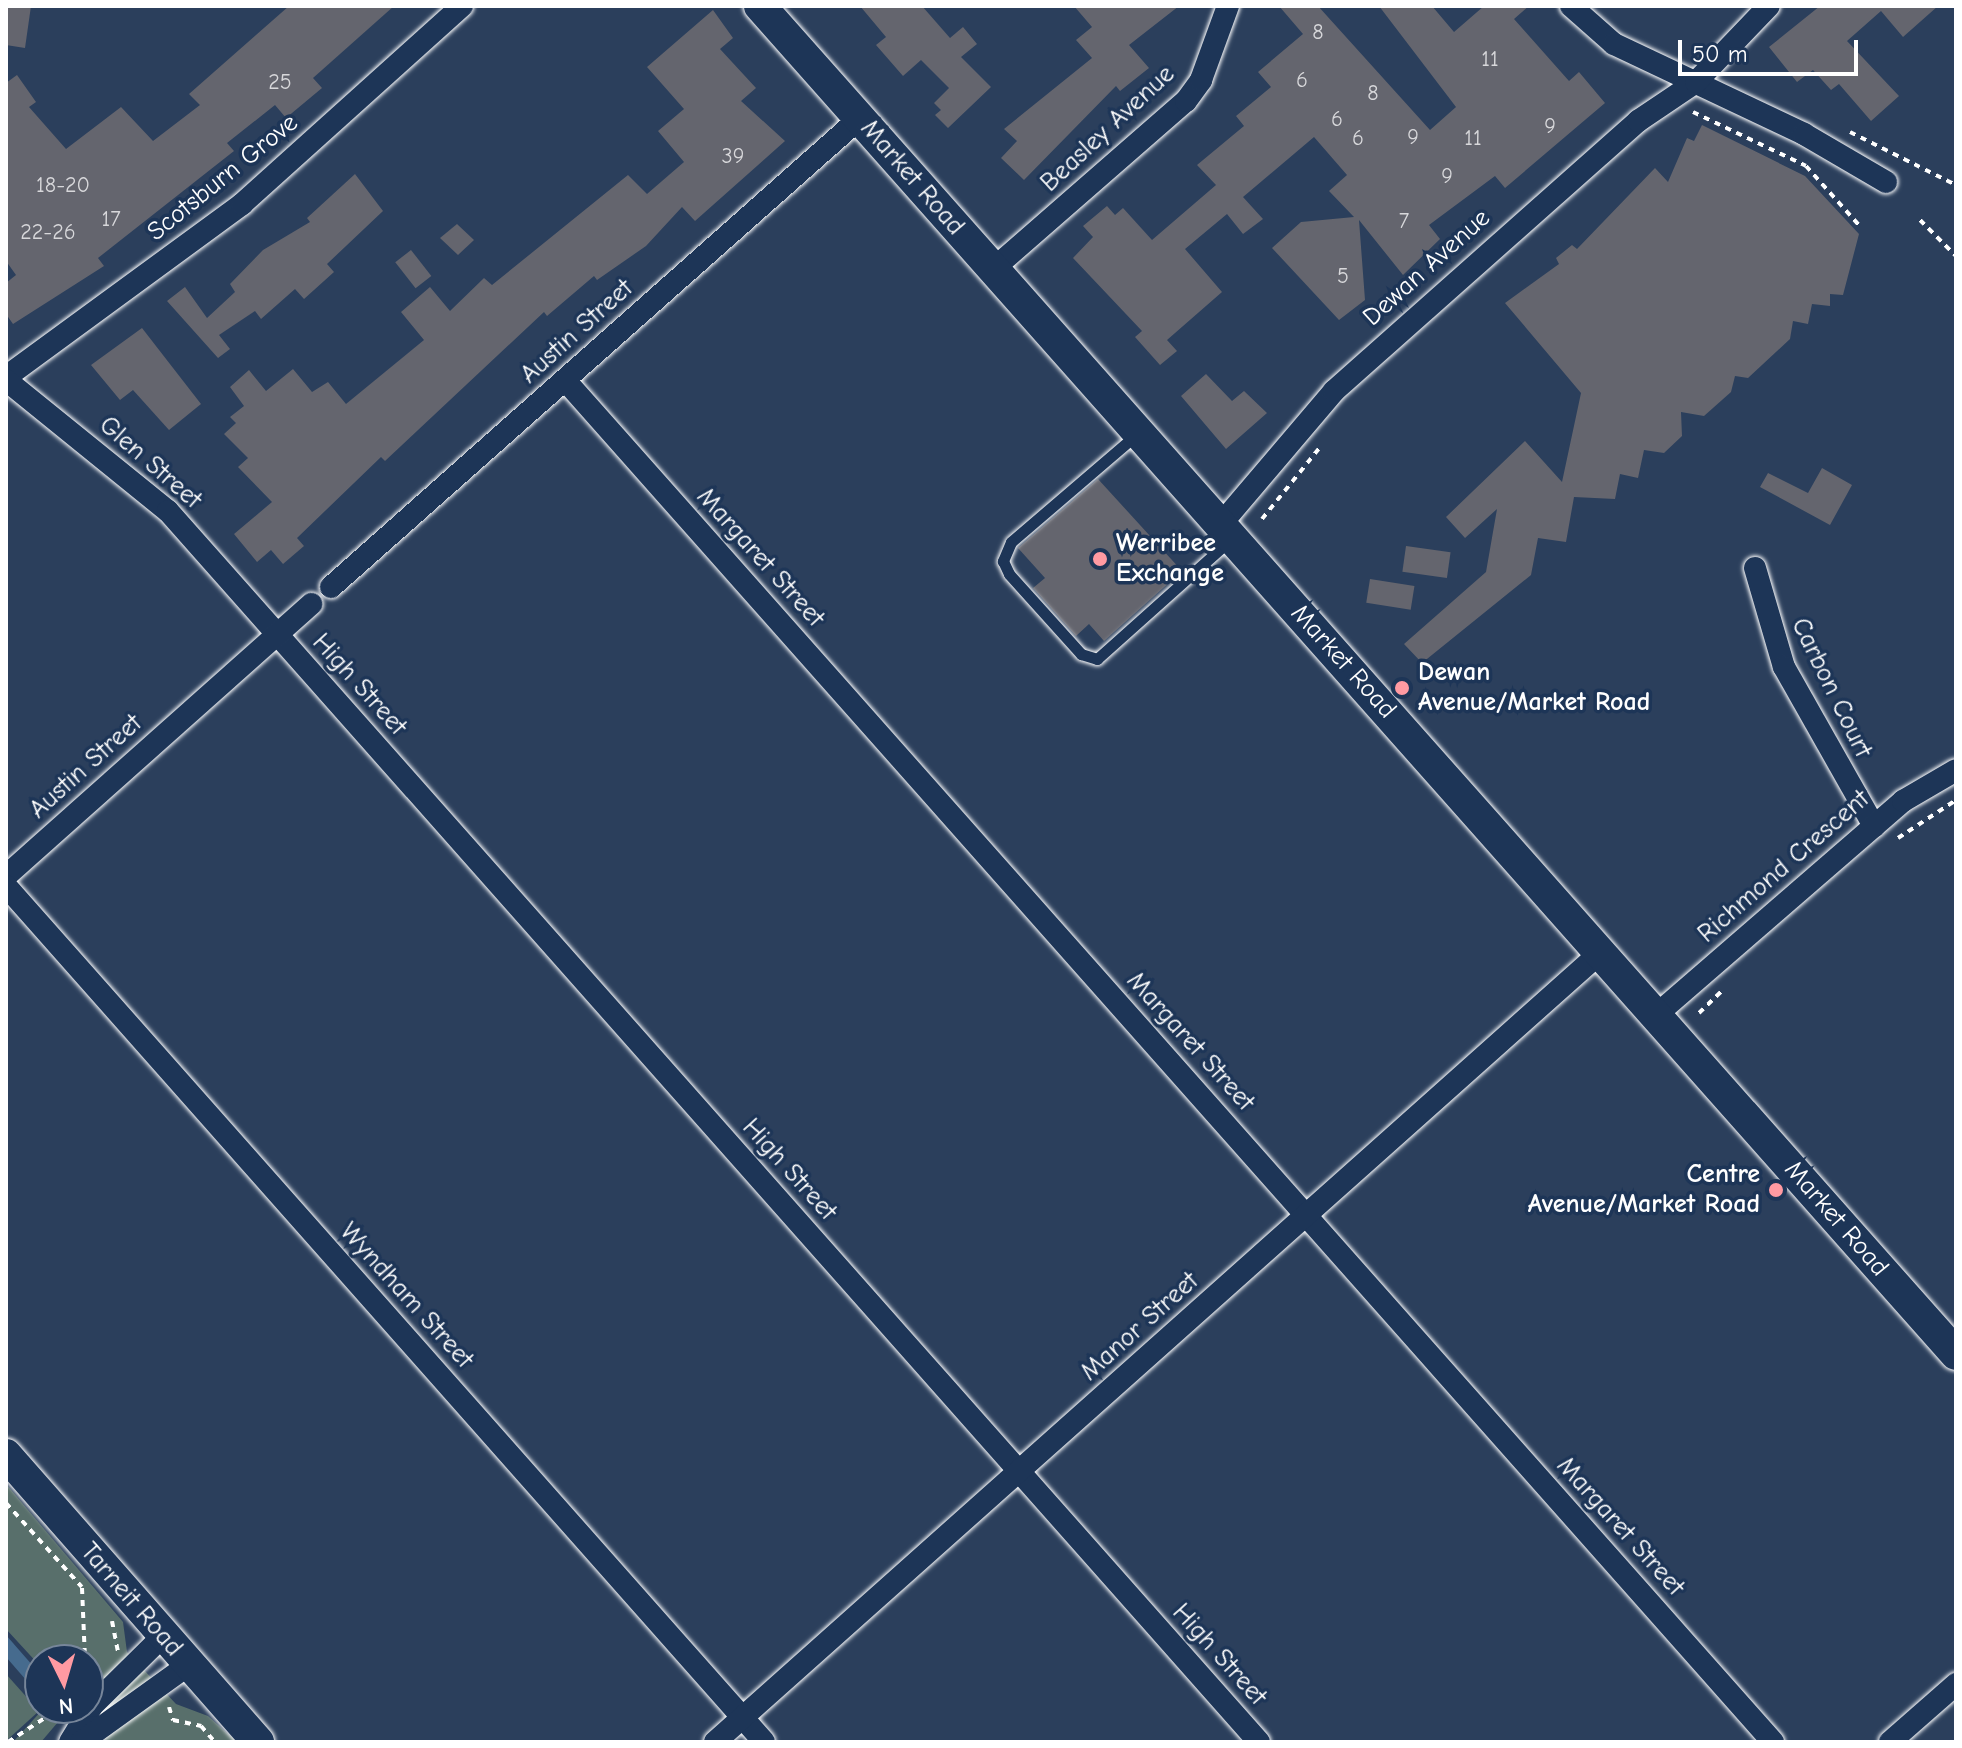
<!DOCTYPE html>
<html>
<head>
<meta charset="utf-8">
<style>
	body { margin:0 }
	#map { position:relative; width:1962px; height:1748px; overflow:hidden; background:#2b3f5c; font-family:"Comic Neue",sans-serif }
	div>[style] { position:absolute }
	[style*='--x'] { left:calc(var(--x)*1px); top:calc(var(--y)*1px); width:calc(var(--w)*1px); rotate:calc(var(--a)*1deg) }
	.green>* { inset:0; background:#586f6b }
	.water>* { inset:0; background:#466b8e }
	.building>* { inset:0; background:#64656e; transform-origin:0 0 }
	.path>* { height:4px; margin-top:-2px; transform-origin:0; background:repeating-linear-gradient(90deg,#fff 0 6px,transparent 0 12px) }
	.roads { filter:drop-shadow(0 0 2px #fff) drop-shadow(0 0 2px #fff) }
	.lane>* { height:11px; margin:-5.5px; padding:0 5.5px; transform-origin:5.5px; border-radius:5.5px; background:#1d3557 }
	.street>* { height:22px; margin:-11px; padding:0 11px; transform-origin:11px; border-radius:11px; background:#1d3557 }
	.secondary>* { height:32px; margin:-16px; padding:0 16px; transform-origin:16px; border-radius:16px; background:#1d3557 }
	.dots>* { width:22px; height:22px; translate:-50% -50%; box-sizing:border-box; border:4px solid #1d3557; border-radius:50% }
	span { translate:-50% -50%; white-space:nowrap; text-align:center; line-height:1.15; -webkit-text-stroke:7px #1d3557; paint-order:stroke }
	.number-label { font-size:22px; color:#d8d8db }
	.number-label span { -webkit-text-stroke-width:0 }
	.street-label { font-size:26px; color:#fff }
	.poi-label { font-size:26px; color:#fff; font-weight:700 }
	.left { translate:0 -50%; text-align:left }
	.right { translate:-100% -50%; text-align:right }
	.frame { position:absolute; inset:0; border:8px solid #fff; pointer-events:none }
	.north { position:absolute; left:24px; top:1644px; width:80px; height:80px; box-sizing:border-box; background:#1d3557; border:2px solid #77869a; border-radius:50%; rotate:175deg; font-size:22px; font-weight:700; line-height:32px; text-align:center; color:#fff }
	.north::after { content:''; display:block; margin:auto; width:28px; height:36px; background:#ff9aa2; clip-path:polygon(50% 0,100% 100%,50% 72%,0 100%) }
	.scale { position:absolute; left:1678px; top:40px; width:180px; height:36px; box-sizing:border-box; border:4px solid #fff; border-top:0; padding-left:10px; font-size:24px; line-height:28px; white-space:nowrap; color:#fff; -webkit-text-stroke:6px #1d3557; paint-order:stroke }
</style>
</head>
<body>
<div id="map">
	<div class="green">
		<div style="clip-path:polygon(6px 1484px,123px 1622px,127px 1652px,176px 1704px,208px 1716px,237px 1742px,107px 1742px,82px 1708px,88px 1708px,88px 1660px,40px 1660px,40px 1666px,6px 1629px)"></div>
		<div style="clip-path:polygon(6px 1674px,39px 1711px,6px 1741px)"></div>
		<div style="clip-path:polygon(44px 1708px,70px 1708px,41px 1742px,13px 1742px)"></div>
	</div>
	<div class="water">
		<div style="clip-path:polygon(6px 1635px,40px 1674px,40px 1696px,6px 1657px)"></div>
	</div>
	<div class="building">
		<div style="clip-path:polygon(6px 6px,31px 6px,25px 48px,6px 45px)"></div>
		<div style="clip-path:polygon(289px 6px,394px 6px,313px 78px,322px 88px,286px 118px,275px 105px,227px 143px,234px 151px,98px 258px,104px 266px,13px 324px,6px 314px,6px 283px,16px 275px,6px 261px,6px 83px,17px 75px,36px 102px,29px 107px,66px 149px,121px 107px,153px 141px,200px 105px,189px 94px)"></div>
		<div style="clip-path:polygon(860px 6px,922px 6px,950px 38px,963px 27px,977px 44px,961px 57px,991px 87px,948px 128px,935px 115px,941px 110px,934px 103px,949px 88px,921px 60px,903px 76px,876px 45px,886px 37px)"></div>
		<div style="clip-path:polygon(1074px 6px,1179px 6px,1129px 45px,1149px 68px,1120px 91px,1116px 86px,1024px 180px,1001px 158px,1017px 141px,1004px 129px,1092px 58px,1076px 40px,1092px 27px)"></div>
		<div style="clip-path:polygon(1279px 6px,1318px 6px,1430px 130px,1456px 107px,1379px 6px,1432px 6px,1454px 32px,1484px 6px,1529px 6px,1514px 19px,1569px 81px,1579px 72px,1605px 103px,1505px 188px,1495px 176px,1429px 225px,1440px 239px,1403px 275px,1359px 220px,1365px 300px,1339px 320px,1272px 248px,1301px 222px,1354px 217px,1329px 191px,1347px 175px,1314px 137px,1243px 197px,1263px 219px,1243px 234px,1227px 214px,1185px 249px,1222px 292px,1167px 340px,1177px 351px,1160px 365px,1135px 337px,1142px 331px,1073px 258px,1093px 237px,1083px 226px,1107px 206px,1115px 215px,1123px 208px,1152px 240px,1216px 185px,1197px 165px,1244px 126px,1236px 116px,1271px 87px,1258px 72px,1303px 34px)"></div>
		<div style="clip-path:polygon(1820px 6px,1938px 6px,1903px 37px,1881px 11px,1847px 41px,1899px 96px,1871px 121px,1839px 84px,1831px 90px,1813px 70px,1797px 82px,1769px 47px)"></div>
		<div style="clip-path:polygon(713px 10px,733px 38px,720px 49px,756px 88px,741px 101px,785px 141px,695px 221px,682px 207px,646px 246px,597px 280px,594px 276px,547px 316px,544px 312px,385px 461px,381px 457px,297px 538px,304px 546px,283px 564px,271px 550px,257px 562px,234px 534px,272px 502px,238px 467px,248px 458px,224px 434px,236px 423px,230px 417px,244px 406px,230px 387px,249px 370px,266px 391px,293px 369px,312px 392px,328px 382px,346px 404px,424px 340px,401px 312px,430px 287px,450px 311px,484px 278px,492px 285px,628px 175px,647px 194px,684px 162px,658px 131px,684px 109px,647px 67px)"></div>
		<div style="clip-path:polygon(1702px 125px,1805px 176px,1859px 234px,1843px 295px,1830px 294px,1830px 306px,1812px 304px,1808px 324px,1793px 321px,1790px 339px,1748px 378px,1735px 376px,1731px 392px,1704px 416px,1681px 412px,1682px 436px,1664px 453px,1644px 450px,1638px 478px,1620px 474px,1615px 499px,1574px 497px,1566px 542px,1538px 538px,1531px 575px,1422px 663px,1404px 644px,1486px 572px,1497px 509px,1465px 538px,1446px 517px,1525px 441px,1562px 482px,1581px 393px,1505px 303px,1559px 264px,1556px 258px,1572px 245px,1577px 249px,1655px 168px,1668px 182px,1687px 138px,1694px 141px)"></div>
		<div style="clip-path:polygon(355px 174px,383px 211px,327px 264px,334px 272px,304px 299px,295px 289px,261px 319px,255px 311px,219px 335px,230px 349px,218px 358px,167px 301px,185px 287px,207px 318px,235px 292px,230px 284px,263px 250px,310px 222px,307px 218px)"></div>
		<div style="clip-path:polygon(457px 224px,474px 240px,458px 255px,440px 238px)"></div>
		<div style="left:411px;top:250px;width:33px;height:20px;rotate:52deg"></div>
		<div style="clip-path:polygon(142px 328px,201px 404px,169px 430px,133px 390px,120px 400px,91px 365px)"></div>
		<div style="clip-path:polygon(1206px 374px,1232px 401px,1244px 391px,1267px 413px,1226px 449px,1181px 396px)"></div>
		<div style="clip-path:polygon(1822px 468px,1852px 485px,1830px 525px,1760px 487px,1768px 473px,1808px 493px)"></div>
		<div style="clip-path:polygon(1098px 479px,1182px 571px,1104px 641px,1089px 624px,1076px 636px,1033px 588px,1045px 578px,1018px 548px)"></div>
		<div style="left:1406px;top:546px;width:45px;height:26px;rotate:8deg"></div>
		<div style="left:1370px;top:579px;width:45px;height:24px;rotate:9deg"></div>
	</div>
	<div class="path">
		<div style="--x:1693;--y:112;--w:125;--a:25.5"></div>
		<div style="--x:1806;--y:166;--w:79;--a:48.1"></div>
		<div style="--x:1850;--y:132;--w:119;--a:26.6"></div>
		<div style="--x:1920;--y:220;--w:51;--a:45"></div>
		<div style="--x:1262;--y:519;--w:92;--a:-51.1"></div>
		<div style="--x:1898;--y:838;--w:69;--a:-33.2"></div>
		<div style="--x:1699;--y:1013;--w:32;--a:-44"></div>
		<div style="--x:6;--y:1503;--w:113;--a:47.9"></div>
		<div style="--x:82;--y:1588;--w:72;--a:87.6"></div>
		<div style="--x:112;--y:1621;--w:31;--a:79"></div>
		<div style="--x:169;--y:1707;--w:14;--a:73"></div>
		<div style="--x:173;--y:1720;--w:29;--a:12"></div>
		<div style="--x:201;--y:1726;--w:21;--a:49"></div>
		<div style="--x:8;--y:1742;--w:62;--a:-33.2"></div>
	</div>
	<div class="roads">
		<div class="lane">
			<div style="--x:1137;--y:434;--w:166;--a:139.4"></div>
			<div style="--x:1011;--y:542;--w:21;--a:113"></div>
			<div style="--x:1003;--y:561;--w:14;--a:65"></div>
			<div style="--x:1009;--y:574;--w:108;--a:48"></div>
			<div style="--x:1081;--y:654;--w:17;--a:17"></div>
			<div style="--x:1097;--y:659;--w:177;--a:-41.8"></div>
		</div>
		<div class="street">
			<div style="--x:1571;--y:6;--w:57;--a:41.5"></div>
			<div style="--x:1614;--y:44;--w:210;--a:25.3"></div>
			<div style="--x:1804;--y:134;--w:95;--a:30.3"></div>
			<div style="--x:992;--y:270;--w:257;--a:-41.1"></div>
			<div style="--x:1186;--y:101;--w:26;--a:-54"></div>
			<div style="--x:1201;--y:80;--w:79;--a:-70"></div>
			<div style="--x:6;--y:377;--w:293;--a:-36.2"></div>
			<div style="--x:242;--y:204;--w:296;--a:-42"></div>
			<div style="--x:6;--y:380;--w:208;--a:39"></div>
			<div style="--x:168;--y:511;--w:1645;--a:48.45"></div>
			<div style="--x:565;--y:380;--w:1821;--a:48.43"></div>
			<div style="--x:1221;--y:524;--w:175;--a:-49.6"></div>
			<div style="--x:1334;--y:391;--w:407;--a:-41.6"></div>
			<div style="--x:1638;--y:121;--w:70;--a:-33.9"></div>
			<div style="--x:1696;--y:82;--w:105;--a:-46.2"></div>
			<div style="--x:1755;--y:568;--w:103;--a:73.7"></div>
			<div style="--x:1784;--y:667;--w:183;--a:60.5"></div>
			<div style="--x:331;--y:587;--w:707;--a:-41.56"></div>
			<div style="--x:6;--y:876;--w:409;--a:-41.7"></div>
			<div style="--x:6;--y:886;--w:1143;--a:48.47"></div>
			<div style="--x:1656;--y:1015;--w:327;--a:-40.9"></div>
			<div style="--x:1903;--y:801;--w:61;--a:-30.3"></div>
			<div style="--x:70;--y:1742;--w:42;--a:-58.6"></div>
			<div style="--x:92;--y:1706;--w:100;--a:-44.6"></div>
			<div style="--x:81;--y:1742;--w:132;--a:-35.7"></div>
			<div style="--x:715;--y:1742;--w:1187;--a:-41.72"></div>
			<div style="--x:1890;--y:1742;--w:88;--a:-41.3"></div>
		</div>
		<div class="secondary">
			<div style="--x:760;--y:6;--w:1802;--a:48.42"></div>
			<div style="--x:6;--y:1455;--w:382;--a:48.7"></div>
		</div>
	</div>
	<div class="dots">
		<div style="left:1100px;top:559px;background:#ff9aa2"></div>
		<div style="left:1402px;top:688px;background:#ff9aa2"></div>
		<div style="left:1776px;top:1190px;background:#ff9aa2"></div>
	</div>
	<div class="number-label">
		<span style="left:1318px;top:33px">8</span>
		<span style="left:1490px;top:60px">11</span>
		<span style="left:1302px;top:81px">6</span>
		<span style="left:280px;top:83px">25</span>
		<span style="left:1373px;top:94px">8</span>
		<span style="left:1337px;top:120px">6</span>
		<span style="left:1550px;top:127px">9</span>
		<span style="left:1413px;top:138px">9</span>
		<span style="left:1358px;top:139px">6</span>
		<span style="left:1473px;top:139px">11</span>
		<span style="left:733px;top:157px">39</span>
		<span style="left:1447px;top:177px">9</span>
		<span style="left:63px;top:186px">18-20</span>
		<span style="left:111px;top:220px">17</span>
		<span style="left:1404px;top:222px">7</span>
		<span style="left:48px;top:233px">22-26</span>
		<span style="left:1343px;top:277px">5</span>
	</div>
	<div class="street-label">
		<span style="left:1108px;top:129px;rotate:-43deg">Beasley Avenue</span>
		<span style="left:223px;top:178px;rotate:-39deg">Scotsburn Grove</span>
		<span style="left:912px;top:178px;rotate:49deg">Market Road</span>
		<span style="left:1427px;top:268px;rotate:-42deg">Dewan Avenue</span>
		<span style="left:577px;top:332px;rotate:-42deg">Austin Street</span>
		<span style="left:150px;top:463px;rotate:41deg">Glen Street</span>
		<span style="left:760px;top:558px;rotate:48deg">Margaret Street</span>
		<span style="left:1343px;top:662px;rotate:48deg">Market Road</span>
		<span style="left:359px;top:685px;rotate:48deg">High Street</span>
		<span style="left:1831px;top:688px;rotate:64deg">Carbon Court</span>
		<span style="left:86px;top:767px;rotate:-42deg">Austin Street</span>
		<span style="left:1784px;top:867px;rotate:-41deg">Richmond Crescent</span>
		<span style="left:1190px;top:1042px;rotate:48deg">Margaret Street</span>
		<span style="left:789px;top:1170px;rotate:48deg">High Street</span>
		<span style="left:1836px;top:1219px;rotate:49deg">Market Road</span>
		<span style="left:406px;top:1296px;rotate:48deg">Wyndham Street</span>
		<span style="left:1140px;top:1327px;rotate:-42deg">Manor Street</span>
		<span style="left:1620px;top:1527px;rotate:48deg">Margaret Street</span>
		<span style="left:131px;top:1600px;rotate:49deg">Tarneit Road</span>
		<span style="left:1219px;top:1655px;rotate:48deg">High Street</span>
	</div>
	<div class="poi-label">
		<span class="left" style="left:1116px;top:559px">Werribee<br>Exchange</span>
		<span class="left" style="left:1418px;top:688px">Dewan<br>Avenue/Market Road</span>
		<span class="right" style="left:1760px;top:1190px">Centre<br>Avenue/Market Road</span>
	</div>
	<div class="frame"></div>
	<div class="north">N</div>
	<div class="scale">50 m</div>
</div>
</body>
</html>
